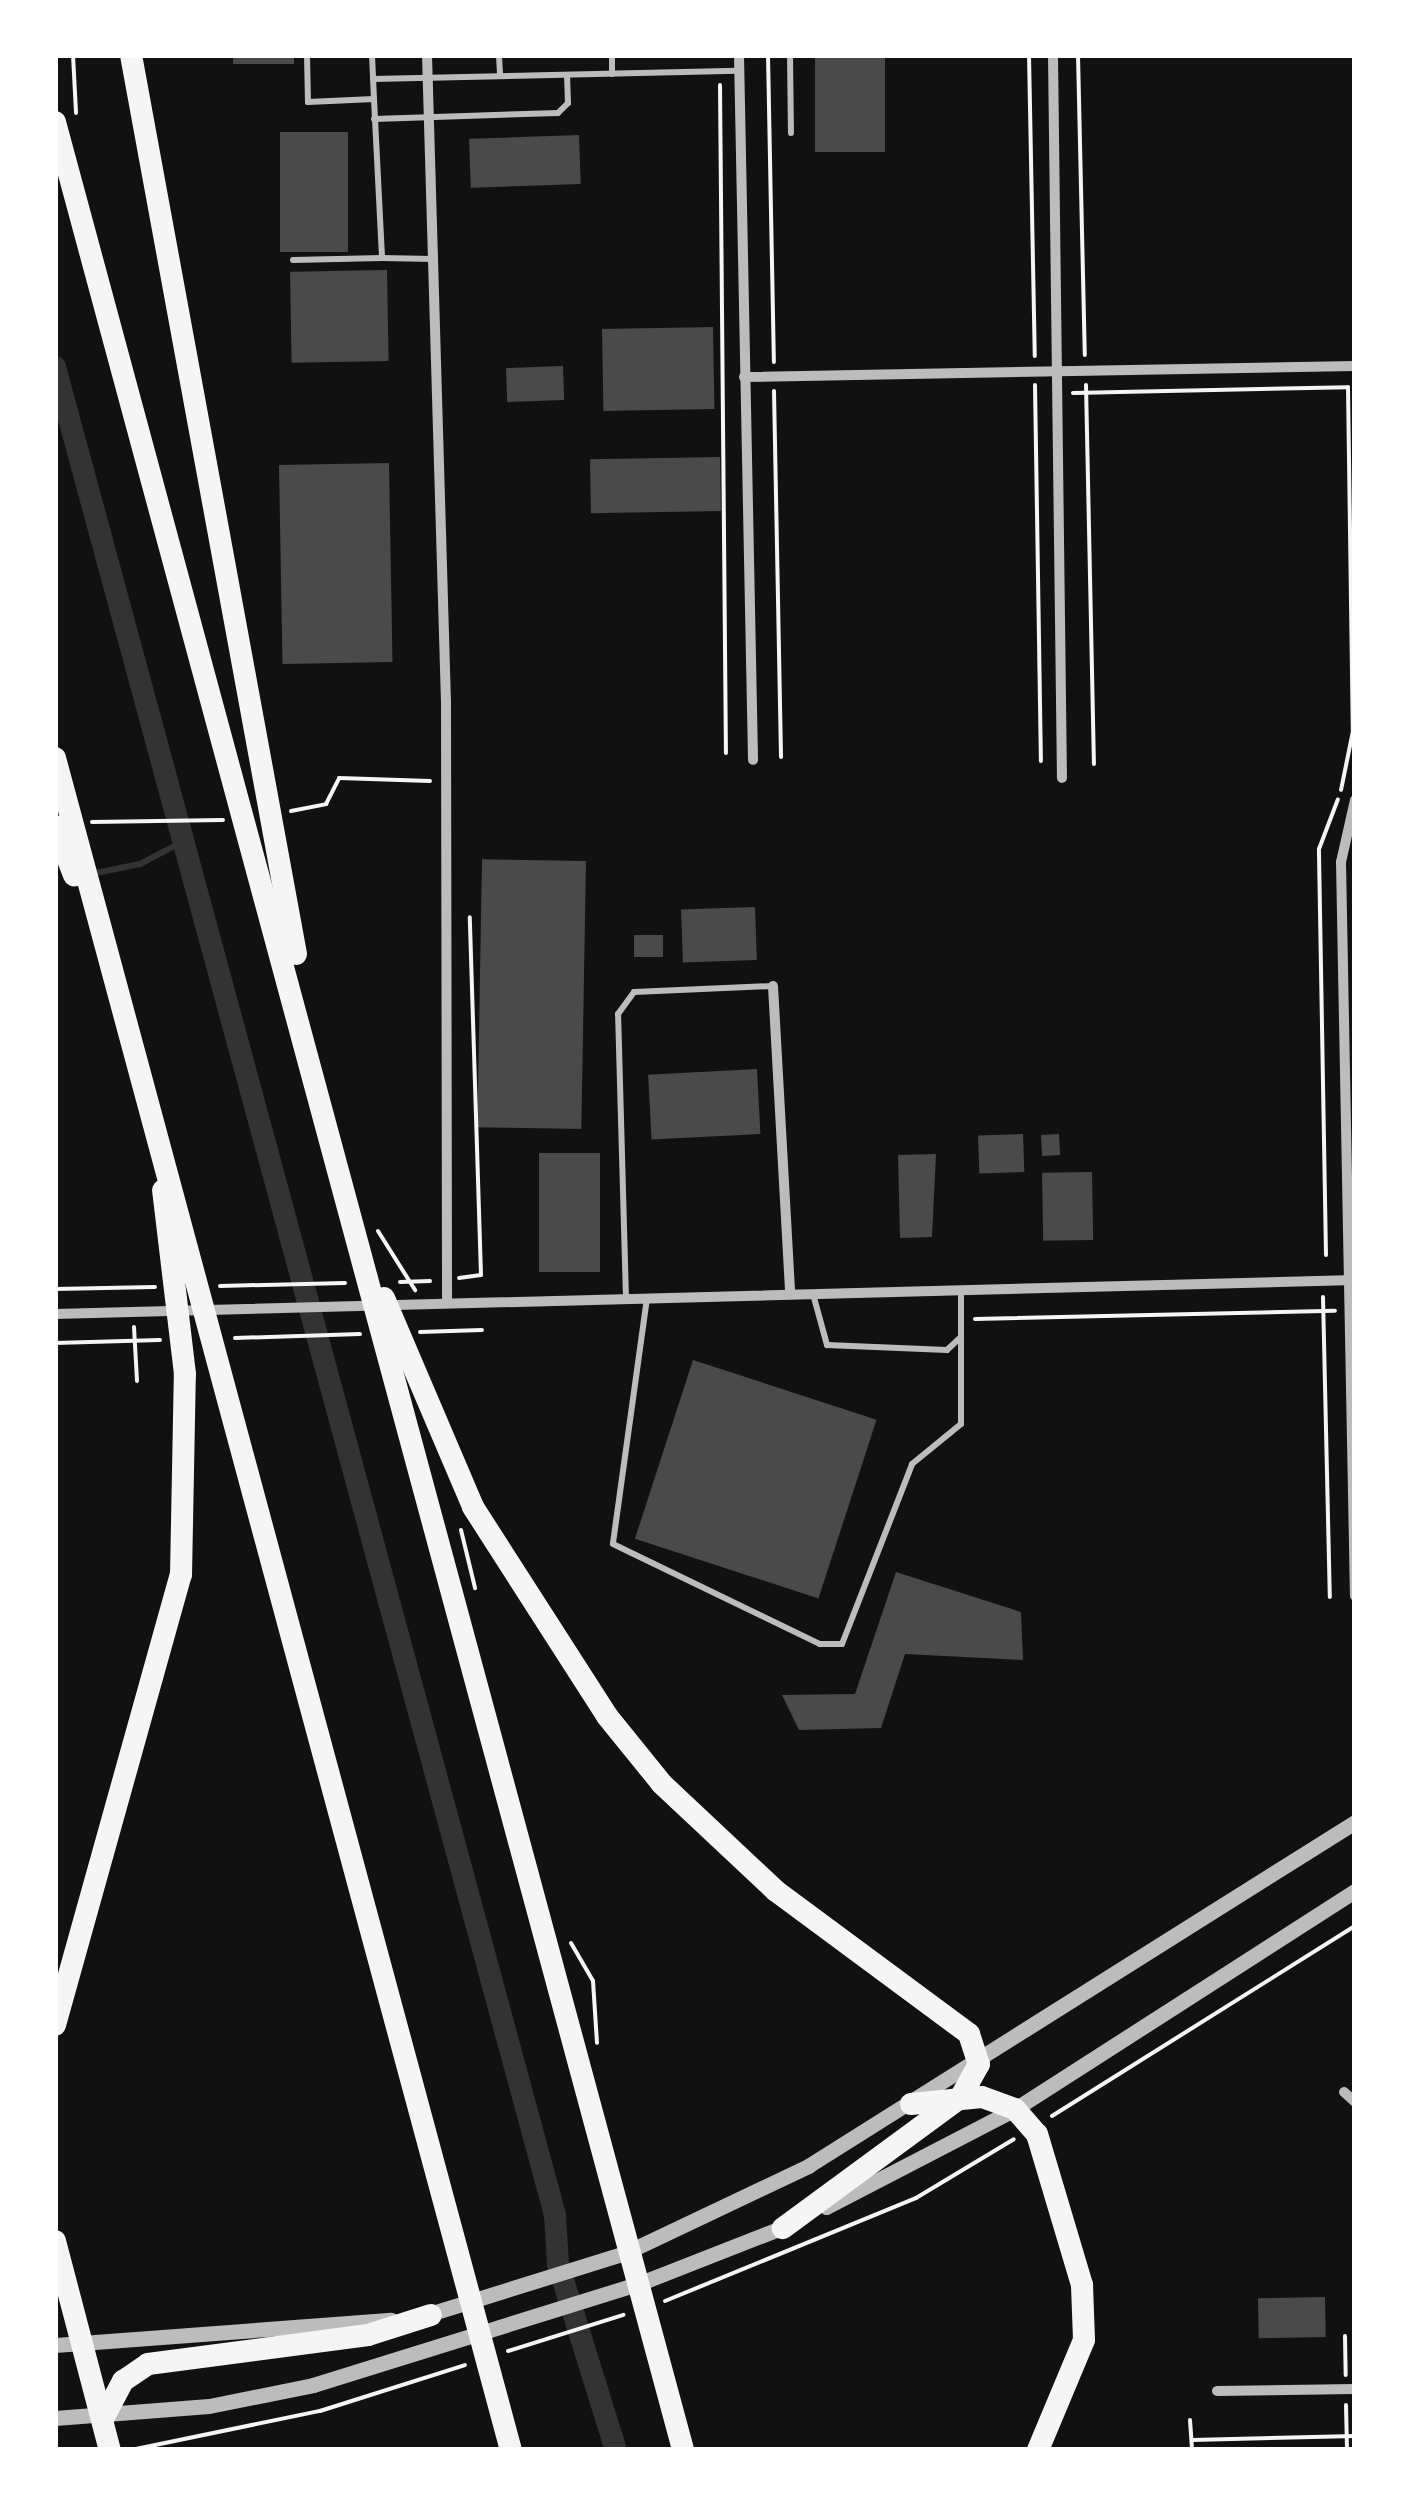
<!DOCTYPE html>
<html>
<head>
<meta charset="utf-8">
<style>
	body { margin:0 }
	#map { position:relative; width:1410px; height:2505px; overflow:hidden; background:#111; font-family:"Roboto Condensed",sans-serif }
	div>[style] { position:absolute }
	[style*='--x'] { left:calc(var(--x)*1px); top:calc(var(--y)*1px); width:calc(var(--w)*1px); rotate:calc(var(--a)*1deg) }
	.stream>* { height:6px; margin:-3px; padding:0 3px; transform-origin:3px; border-radius:3px; background:#333 }
	.canal>* { height:22px; margin:-11px; padding:0 11px; transform-origin:11px; border-radius:11px; background:#333 }
	.building>* { inset:0; background:#4a4a4a; transform-origin:0 0 }
	.path>* { height:4px; margin:-2px; padding:0 2px; transform-origin:2px; border-radius:2px; background:#f5f5f5 }
	.service>* { height:6px; margin:-3px; padding:0 3px; transform-origin:3px; border-radius:3px; background:#bcbcbc }
	.minor>* { height:10px; margin:-5px; padding:0 5px; transform-origin:5px; border-radius:5px; background:#bcbcbc }
	.tertiary>* { height:15px; margin:-7.5px; padding:0 7.5px; transform-origin:7.5px; border-radius:7.5px; background:#bcbcbc }
	.motorway>* { height:22px; margin:-11px; padding:0 11px; transform-origin:11px; border-radius:11px; background:#f5f5f5 }
	span { translate:-50% -50%; white-space:nowrap; text-align:center; line-height:1.15; -webkit-text-stroke:10px #fff; paint-order:stroke }
	.frame { position:absolute; inset:0; border:58px solid #fff; pointer-events:none }
</style>
</head>
<body>
<div id="map">
	<div class="stream">
		<div style="--x:91;--y:874;--w:50;--a:-11.5"></div>
		<div style="--x:140;--y:864;--w:45;--a:-27.7"></div>
	</div>
	<div class="canal">
		<div style="--x:55;--y:367;--w:1914;--a:74.86"></div>
		<div style="--x:555;--y:2215;--w:49;--a:86.5"></div>
		<div style="--x:558;--y:2264;--w:195;--a:72.7"></div>
	</div>
	<div class="building">
		<div style="left:233px;top:55px;width:61px;height:9px"></div>
		<div style="left:815px;top:55px;width:70px;height:97px"></div>
		<div style="left:348px;top:132px;width:120px;height:68px;rotate:90deg"></div>
		<div style="left:579px;top:135px;width:49px;height:110px;rotate:88deg"></div>
		<div style="left:387px;top:270px;width:91px;height:97px;rotate:89deg"></div>
		<div style="left:713px;top:327px;width:82px;height:111px;rotate:89deg"></div>
		<div style="left:563px;top:366px;width:34px;height:57px;rotate:88deg"></div>
		<div style="left:720px;top:457px;width:54px;height:130px;rotate:89deg"></div>
		<div style="left:389px;top:463px;width:199px;height:110px;rotate:89deg"></div>
		<div style="left:586px;top:861px;width:268px;height:104px;rotate:91deg"></div>
		<div style="left:755px;top:907px;width:53px;height:74px;rotate:88deg"></div>
		<div style="left:634px;top:935px;width:29px;height:22px"></div>
		<div style="left:757px;top:1069px;width:65px;height:109px;rotate:87deg"></div>
		<div style="left:1023px;top:1134px;width:38px;height:45px;rotate:88deg"></div>
		<div style="left:1059px;top:1134px;width:21px;height:18px;rotate:87deg"></div>
		<div style="left:539px;top:1153px;width:61px;height:119px"></div>
		<div style="clip-path:polygon(936px 1154px,932px 1237px,900px 1238px,898px 1155px)"></div>
		<div style="left:1092px;top:1172px;width:68px;height:50px;rotate:89deg"></div>
		<div style="left:693px;top:1360px;width:193px;height:188px;rotate:18deg"></div>
		<div style="clip-path:polygon(896px 1572px,1021px 1612px,1023px 1660px,905px 1654px,881px 1728px,799px 1730px,782px 1695px,855px 1694px)"></div>
		<div style="left:1325px;top:2297px;width:40px;height:67px;rotate:89deg"></div>
	</div>
	<div class="path">
		<div style="--x:73;--y:55;--w:58;--a:87"></div>
		<div style="--x:768;--y:55;--w:307;--a:88.9"></div>
		<div style="--x:1029;--y:55;--w:301;--a:88.9"></div>
		<div style="--x:1078;--y:55;--w:300;--a:88.7"></div>
		<div style="--x:720;--y:85;--w:668;--a:89.49"></div>
		<div style="--x:1035;--y:385;--w:376;--a:89.1"></div>
		<div style="--x:1086;--y:385;--w:379;--a:88.8"></div>
		<div style="--x:774;--y:391;--w:366;--a:88.9"></div>
		<div style="--x:1073;--y:393;--w:275;--a:-1.2"></div>
		<div style="--x:1348;--y:387;--w:344;--a:89.2"></div>
		<div style="--x:1353;--y:731;--w:60;--a:101.5"></div>
		<div style="--x:291;--y:811;--w:36;--a:-11"></div>
		<div style="--x:326;--y:804;--w:29;--a:-63"></div>
		<div style="--x:339;--y:778;--w:91;--a:1.9"></div>
		<div style="--x:92;--y:822;--w:131;--a:-0.9"></div>
		<div style="--x:378;--y:1231;--w:70;--a:57.9"></div>
		<div style="--x:1326;--y:1255;--w:406;--a:-91"></div>
		<div style="--x:1319;--y:849;--w:53;--a:-69.2"></div>
		<div style="--x:459;--y:1278;--w:22;--a:-8"></div>
		<div style="--x:481;--y:1275;--w:358;--a:-91.8"></div>
		<div style="--x:400;--y:1282;--w:30;--a:-2"></div>
		<div style="--x:220;--y:1286;--w:125;--a:-1.4"></div>
		<div style="--x:55;--y:1289;--w:100;--a:-1.1"></div>
		<div style="--x:1323;--y:1297;--w:300;--a:88.7"></div>
		<div style="--x:975;--y:1319;--w:360;--a:-1.3"></div>
		<div style="--x:134;--y:1327;--w:54;--a:86.8"></div>
		<div style="--x:420;--y:1332;--w:62;--a:-1.8"></div>
		<div style="--x:235;--y:1338;--w:125;--a:-1.8"></div>
		<div style="--x:55;--y:1343;--w:105;--a:-1.6"></div>
		<div style="--x:461;--y:1530;--w:60;--a:76.4"></div>
		<div style="--x:571;--y:1943;--w:44;--a:59.9"></div>
		<div style="--x:593;--y:1981;--w:62;--a:86.3"></div>
		<div style="--x:1052;--y:2116;--w:358;--a:-32.1"></div>
		<div style="--x:665;--y:2301;--w:271;--a:-22.3"></div>
		<div style="--x:916;--y:2198;--w:114;--a:-31"></div>
		<div style="--x:1345;--y:2336;--w:39;--a:89"></div>
		<div style="--x:508;--y:2351;--w:121;--a:-17.4"></div>
		<div style="--x:1346;--y:2405;--w:45;--a:88.7"></div>
		<div style="--x:1190;--y:2420;--w:30;--a:86"></div>
		<div style="--x:1192;--y:2440;--w:163;--a:-1.4"></div>
		<div style="--x:131;--y:2450;--w:193;--a:-11.7"></div>
		<div style="--x:320;--y:2411;--w:152;--a:-17.6"></div>
	</div>
	<div class="service">
		<div style="--x:307;--y:55;--w:47;--a:88.8"></div>
		<div style="--x:308;--y:102;--w:66;--a:-2.6"></div>
		<div style="--x:374;--y:99;--w:44;--a:-92.6"></div>
		<div style="--x:499;--y:55;--w:21;--a:87"></div>
		<div style="--x:612;--y:55;--w:19;--a:90"></div>
		<div style="--x:790;--y:55;--w:78;--a:89.3"></div>
		<div style="--x:373;--y:79;--w:365;--a:-1.3"></div>
		<div style="--x:374;--y:99;--w:159;--a:87.1"></div>
		<div style="--x:382;--y:258;--w:51;--a:1.1"></div>
		<div style="--x:374;--y:119;--w:184;--a:-1.9"></div>
		<div style="--x:558;--y:113;--w:14;--a:-45"></div>
		<div style="--x:568;--y:103;--w:28;--a:-92"></div>
		<div style="--x:293;--y:260;--w:89;--a:-1.3"></div>
		<div style="--x:813;--y:1294;--w:53;--a:74.6"></div>
		<div style="--x:827;--y:1345;--w:120;--a:2.4"></div>
		<div style="--x:947;--y:1350;--w:19;--a:-43"></div>
		<div style="--x:961;--y:1337;--w:46;--a:-90"></div>
		<div style="--x:626;--y:1298;--w:284;--a:-91.6"></div>
		<div style="--x:618;--y:1014;--w:27;--a:-54"></div>
		<div style="--x:634;--y:992;--w:139;--a:-2.5"></div>
		<div style="--x:647;--y:1298;--w:248;--a:97.9"></div>
		<div style="--x:613;--y:1544;--w:230;--a:25.8"></div>
		<div style="--x:820;--y:1644;--w:22;--a:0"></div>
		<div style="--x:842;--y:1644;--w:193;--a:-68.7"></div>
		<div style="--x:912;--y:1464;--w:63;--a:-39.2"></div>
		<div style="--x:961;--y:1424;--w:87;--a:-90"></div>
	</div>
	<div class="minor">
		<div style="--x:427;--y:55;--w:646;--a:88.32"></div>
		<div style="--x:446;--y:701;--w:601;--a:89.9"></div>
		<div style="--x:739;--y:55;--w:705;--a:88.86"></div>
		<div style="--x:1053;--y:55;--w:723;--a:89.29"></div>
		<div style="--x:744;--y:377;--w:611;--a:-1.03"></div>
		<div style="--x:1355;--y:800;--w:64;--a:102.7"></div>
		<div style="--x:1341;--y:862;--w:734;--a:88.91"></div>
		<div style="--x:773;--y:986;--w:308;--a:86.8"></div>
		<div style="--x:55;--y:1314;--w:1300;--a:-1.5"></div>
		<div style="--x:1344;--y:2092;--w:15;--a:42"></div>
		<div style="--x:1217;--y:2391;--w:138;--a:-0.8"></div>
	</div>
	<div class="tertiary">
		<div style="--x:826;--y:2207;--w:213;--a:-27.4"></div>
		<div style="--x:1015;--y:2109;--w:404;--a:-32.7"></div>
		<div style="--x:423;--y:2316;--w:212;--a:-17.3"></div>
		<div style="--x:625;--y:2253;--w:203;--a:-25.4"></div>
		<div style="--x:808;--y:2166;--w:646;--a:-32.17"></div>
		<div style="--x:55;--y:2345;--w:337;--a:-4.3"></div>
		<div style="--x:55;--y:2418;--w:154;--a:-4.5"></div>
		<div style="--x:209;--y:2406;--w:106;--a:-11.4"></div>
		<div style="--x:313;--y:2385;--w:340;--a:-17.3"></div>
		<div style="--x:638;--y:2284;--w:164;--a:-21.4"></div>
	</div>
	<div class="motorway">
		<div style="--x:131;--y:55;--w:914;--a:79.6"></div>
		<div style="--x:55;--y:122;--w:2411;--a:74.9"></div>
		<div style="--x:55;--y:758;--w:1752;--a:74.92"></div>
		<div style="--x:55;--y:826;--w:53;--a:68.8"></div>
		<div style="--x:384;--y:1298;--w:227;--a:66.9"></div>
		<div style="--x:473;--y:1507;--w:248;--a:57.3"></div>
		<div style="--x:607;--y:1716;--w:87;--a:51"></div>
		<div style="--x:662;--y:1784;--w:156;--a:43.2"></div>
		<div style="--x:776;--y:1891;--w:240;--a:36.5"></div>
		<div style="--x:969;--y:2034;--w:32;--a:72"></div>
		<div style="--x:979;--y:2064;--w:39;--a:119"></div>
		<div style="--x:960;--y:2098;--w:220;--a:143.7"></div>
		<div style="--x:55;--y:2025;--w:467;--a:-74.4"></div>
		<div style="--x:181;--y:1575;--w:201;--a:-88.9"></div>
		<div style="--x:185;--y:1374;--w:185;--a:-96.8"></div>
		<div style="--x:911;--y:2104;--w:71;--a:-5.6"></div>
		<div style="--x:982;--y:2097;--w:35;--a:20"></div>
		<div style="--x:1015;--y:2109;--w:33;--a:49"></div>
		<div style="--x:1037;--y:2134;--w:158;--a:73.4"></div>
		<div style="--x:1082;--y:2285;--w:55;--a:87.9"></div>
		<div style="--x:1084;--y:2340;--w:119;--a:112.7"></div>
		<div style="--x:55;--y:2241;--w:216;--a:75.3"></div>
		<div style="--x:104;--y:2417;--w:41;--a:-62.2"></div>
		<div style="--x:123;--y:2381;--w:30;--a:-34"></div>
		<div style="--x:148;--y:2364;--w:222;--a:-7.5"></div>
		<div style="--x:368;--y:2335;--w:66;--a:-17.6"></div>
	</div>
	<div class="frame"></div>
</div>
</body>
</html>
